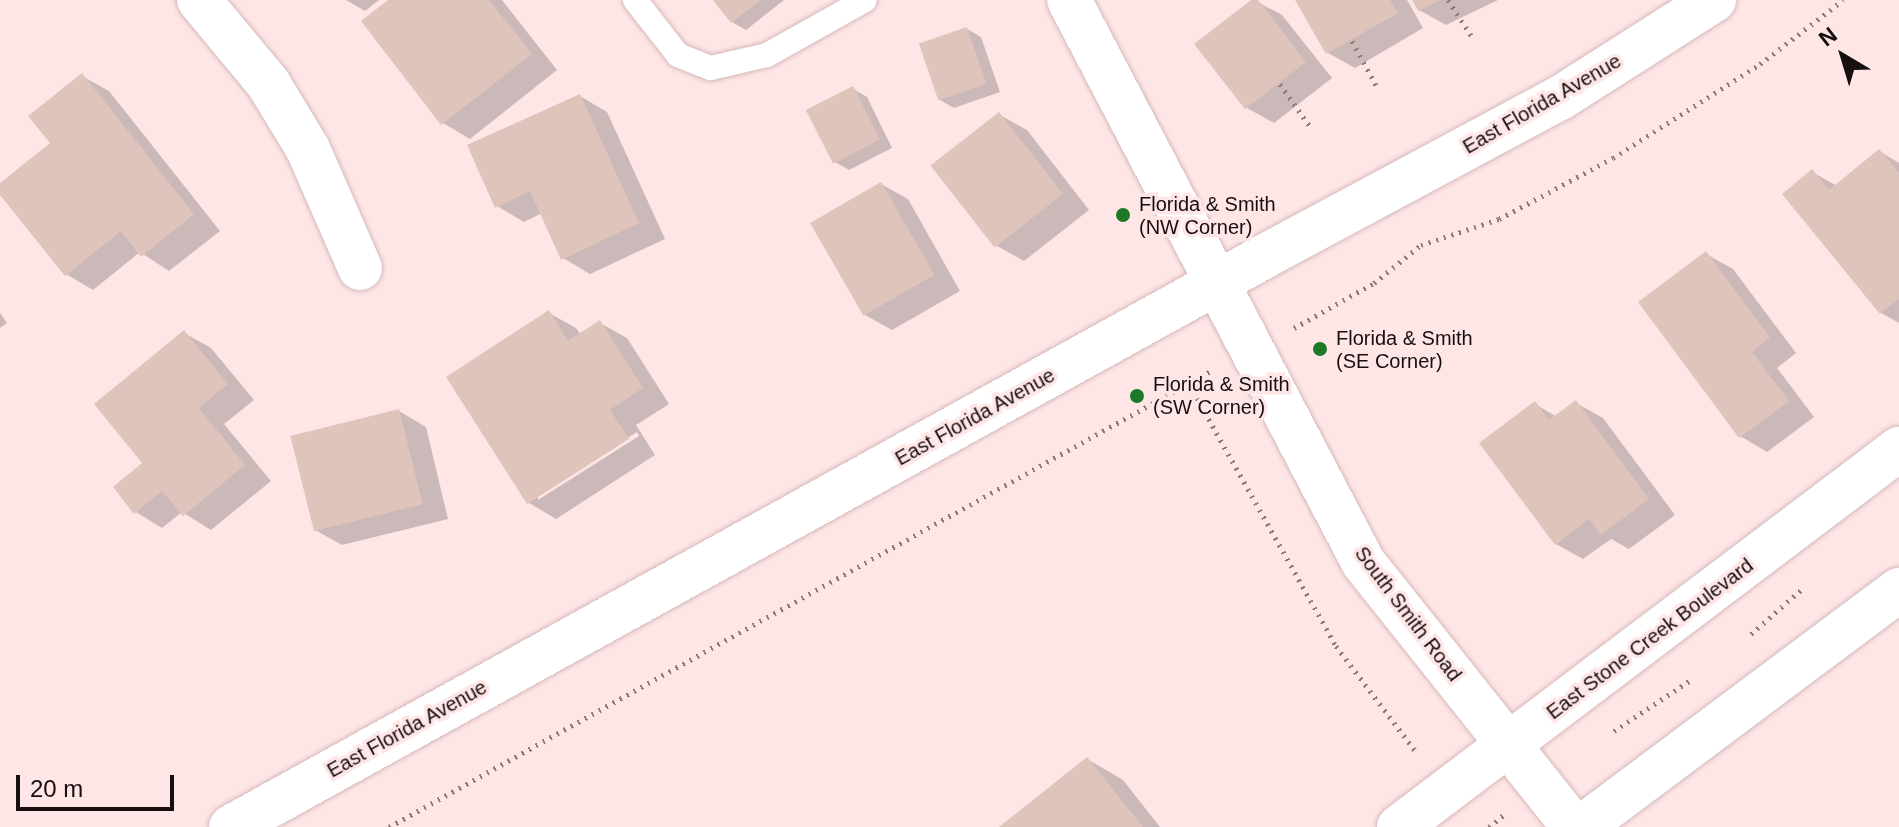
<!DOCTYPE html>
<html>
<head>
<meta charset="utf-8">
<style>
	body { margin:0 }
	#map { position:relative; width:1899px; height:827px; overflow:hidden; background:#fee6e7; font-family:Helvetica,sans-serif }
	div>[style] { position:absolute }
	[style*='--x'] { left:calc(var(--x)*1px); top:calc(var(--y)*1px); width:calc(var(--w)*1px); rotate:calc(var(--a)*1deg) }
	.shadow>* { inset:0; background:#0003 }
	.building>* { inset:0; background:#dfc4bb; transform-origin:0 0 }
	.path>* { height:5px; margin-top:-2.5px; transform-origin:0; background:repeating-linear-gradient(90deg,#8c7c7c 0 2px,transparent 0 8px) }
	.roads { filter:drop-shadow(0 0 2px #d6b9ba) drop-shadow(0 0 2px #d6b9ba) }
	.service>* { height:24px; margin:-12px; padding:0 12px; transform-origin:12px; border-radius:12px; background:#fff }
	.minor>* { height:44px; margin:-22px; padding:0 22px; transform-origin:22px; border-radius:22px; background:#fff }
	.tertiary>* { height:44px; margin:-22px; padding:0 22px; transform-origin:22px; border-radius:22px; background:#fff }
	.dots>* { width:22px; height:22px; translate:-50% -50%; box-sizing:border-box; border:4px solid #fee6e7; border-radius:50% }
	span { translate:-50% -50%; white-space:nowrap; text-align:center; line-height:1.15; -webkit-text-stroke:7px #fee6e7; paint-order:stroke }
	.street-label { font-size:20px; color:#170e0e }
	.poi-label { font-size:20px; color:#170e0e }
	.left { translate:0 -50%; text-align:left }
	.north { position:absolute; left:1803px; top:16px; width:80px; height:80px; -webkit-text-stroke:6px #fee6e7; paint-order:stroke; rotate:322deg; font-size:22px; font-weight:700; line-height:32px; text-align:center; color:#170e0e }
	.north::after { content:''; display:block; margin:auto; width:28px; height:36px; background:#170e0e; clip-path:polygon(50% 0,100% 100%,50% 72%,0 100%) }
	.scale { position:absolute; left:16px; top:775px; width:158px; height:36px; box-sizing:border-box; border:4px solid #170e0e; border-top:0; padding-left:10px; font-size:24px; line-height:28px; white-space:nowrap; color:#170e0e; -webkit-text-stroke:6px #fee6e7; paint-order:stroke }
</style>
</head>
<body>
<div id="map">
	<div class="shadow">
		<div style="clip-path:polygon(346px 0,379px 0,365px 11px)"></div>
		<div style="clip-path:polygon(391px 0,502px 0,557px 70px,470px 139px,443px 123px)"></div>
		<div style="clip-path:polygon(715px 0,784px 0,746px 30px,732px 22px)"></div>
		<div style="clip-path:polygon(1254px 0,1282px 15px,1332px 78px,1274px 123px,1247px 108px,1197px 44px)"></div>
		<div style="clip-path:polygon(1297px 0,1407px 0,1423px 28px,1355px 68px,1328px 53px)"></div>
		<div style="clip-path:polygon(1414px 0,1498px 0,1446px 25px,1419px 10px)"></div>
		<div style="clip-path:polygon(967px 29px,981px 37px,1000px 92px,954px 108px,940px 100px)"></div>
		<div style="clip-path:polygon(82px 76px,109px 91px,220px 231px,169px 271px,140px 252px,93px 290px,66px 274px,0 192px,0 185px,53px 143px)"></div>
		<div style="clip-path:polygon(853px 89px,867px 97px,892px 148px,849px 170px,835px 162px)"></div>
		<div style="clip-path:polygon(580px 96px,607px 112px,665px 239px,590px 274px,563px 258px,542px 213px,524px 222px,497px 206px)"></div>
		<div style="clip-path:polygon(1000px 115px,1027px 130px,1089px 210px,1024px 261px,997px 246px,934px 166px)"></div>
		<div style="clip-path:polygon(1879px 151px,1899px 163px,1899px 323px,1881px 313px,1812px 172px,1837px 186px)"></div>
		<div style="clip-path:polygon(881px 184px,908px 199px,960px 291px,892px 330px,865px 315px)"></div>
		<div style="clip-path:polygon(1706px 254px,1733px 269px,1796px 353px,1777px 368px,1814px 417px,1767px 452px,1740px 436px)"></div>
		<div style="clip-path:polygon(0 313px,7px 323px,0 328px)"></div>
		<div style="clip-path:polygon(evenodd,549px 313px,576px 328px,581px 335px,600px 323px,627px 338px,669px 404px,636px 425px,655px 455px,556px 519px,529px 503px,449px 377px,549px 313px,637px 432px,639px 436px,538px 500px,538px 495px,637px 432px)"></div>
		<div style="clip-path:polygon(184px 333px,211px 348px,254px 400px,224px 424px,271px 481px,211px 530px,182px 512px,162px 528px,136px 512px,145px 464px)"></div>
		<div style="clip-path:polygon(1576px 403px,1603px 418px,1675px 515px,1629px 549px,1611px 539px,1583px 559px,1556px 544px,1535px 404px,1557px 417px)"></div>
		<div style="clip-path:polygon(399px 411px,426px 427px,448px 519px,342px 545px,315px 530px)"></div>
		<div style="clip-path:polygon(1087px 759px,1123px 780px,1160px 827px,1002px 827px)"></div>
	</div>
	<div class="building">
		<div style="clip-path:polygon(388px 0,489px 0,532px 54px,441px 125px,361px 21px)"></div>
		<div style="clip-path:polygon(713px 0,761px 0,731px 23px)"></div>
		<div style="clip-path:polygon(1251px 0,1258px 0,1306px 62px,1245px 109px,1194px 44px)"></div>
		<div style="clip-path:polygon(1295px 0,1390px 0,1398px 13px,1326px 54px)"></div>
		<div style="clip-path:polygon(1412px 0,1441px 0,1418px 11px)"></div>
		<div style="left:967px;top:27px;width:60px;height:51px;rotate:71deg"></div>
		<div style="clip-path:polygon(82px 73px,194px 214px,141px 257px,121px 231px,65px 276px,0 195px,0 183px,50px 143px,28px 116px)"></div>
		<div style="left:853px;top:86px;width:60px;height:53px;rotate:63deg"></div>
		<div style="clip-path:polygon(580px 94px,639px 223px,561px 260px,530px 191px,495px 208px,467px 145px)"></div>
		<div style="left:999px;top:112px;width:104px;height:87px;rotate:52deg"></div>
		<div style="clip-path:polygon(1879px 149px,1899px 173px,1899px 299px,1880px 314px,1782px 194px,1812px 169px,1829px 190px)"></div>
		<div style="left:881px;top:182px;width:107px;height:82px;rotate:60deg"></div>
		<div style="clip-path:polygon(1706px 251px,1770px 337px,1752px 352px,1789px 401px,1739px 438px,1638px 302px)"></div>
		<div style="clip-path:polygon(549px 310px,568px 341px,600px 320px,643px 388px,610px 410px,629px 439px,527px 504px,446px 377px)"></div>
		<div style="clip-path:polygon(184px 330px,228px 384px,199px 408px,245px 465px,183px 516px,162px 491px,134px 514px,113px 487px,142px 463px,94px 404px)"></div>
		<div style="clip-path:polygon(1576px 400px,1649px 499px,1601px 535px,1589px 519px,1555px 545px,1479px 443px,1535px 401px,1549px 420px)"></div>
		<div style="left:399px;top:409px;width:98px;height:112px;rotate:76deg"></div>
		<div style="clip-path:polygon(1087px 757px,1143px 827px,999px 827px)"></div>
	</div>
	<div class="path">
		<div style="--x:1448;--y:0;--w:44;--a:57"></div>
		<div style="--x:1352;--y:41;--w:55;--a:61.6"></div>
		<div style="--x:1280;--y:84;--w:54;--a:54.8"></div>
		<div style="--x:1294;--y:328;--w:92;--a:-29.4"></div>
		<div style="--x:1374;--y:283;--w:60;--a:-39"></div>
		<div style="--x:1421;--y:245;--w:82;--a:-18.4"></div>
		<div style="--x:1499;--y:219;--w:129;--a:-28.2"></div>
		<div style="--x:1613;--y:158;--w:174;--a:-32.6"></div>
		<div style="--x:1760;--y:64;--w:105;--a:-37.6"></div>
		<div style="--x:1189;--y:384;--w:300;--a:60.7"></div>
		<div style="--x:1336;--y:646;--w:134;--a:52.9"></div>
		<div style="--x:1751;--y:634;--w:69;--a:-41.5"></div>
		<div style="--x:1614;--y:731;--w:90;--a:-33.7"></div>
		<div style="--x:389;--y:827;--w:940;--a:-29.02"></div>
		<div style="--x:1489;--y:827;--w:19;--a:-39"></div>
	</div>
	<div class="roads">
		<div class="service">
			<div style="--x:635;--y:0;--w:70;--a:52"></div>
			<div style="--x:678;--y:55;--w:35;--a:22"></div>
			<div style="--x:711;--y:68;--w:57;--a:-13.1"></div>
			<div style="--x:767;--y:55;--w:112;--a:-29.3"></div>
		</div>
		<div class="minor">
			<div style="--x:199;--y:0;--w:108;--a:50.3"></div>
			<div style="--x:268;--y:83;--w:77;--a:58.8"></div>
			<div style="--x:308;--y:149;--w:130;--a:66.4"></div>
			<div style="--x:1069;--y:0;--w:634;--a:62.38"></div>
			<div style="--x:1363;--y:562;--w:339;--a:51.5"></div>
			<div style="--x:1399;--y:827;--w:627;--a:-37.09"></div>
			<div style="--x:1582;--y:827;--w:396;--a:-36.8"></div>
		</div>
		<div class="tertiary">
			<div style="--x:231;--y:827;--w:1183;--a:-28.9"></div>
			<div style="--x:1267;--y:255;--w:332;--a:-28.2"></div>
			<div style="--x:1560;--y:98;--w:183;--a:-32.5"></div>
		</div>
	</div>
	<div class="dots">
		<div style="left:1123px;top:215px;background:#1d7827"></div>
		<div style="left:1320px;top:349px;background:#1d7827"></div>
		<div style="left:1137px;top:396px;background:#1d7827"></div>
	</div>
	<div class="street-label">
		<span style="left:1542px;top:104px;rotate:-30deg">East Florida Avenue</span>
		<span style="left:975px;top:417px;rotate:-29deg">East Florida Avenue</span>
		<span style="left:1408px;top:614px;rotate:53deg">South Smith Road</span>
		<span style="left:1650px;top:639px;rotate:-37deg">East Stone Creek Boulevard</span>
		<span style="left:407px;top:729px;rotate:-29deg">East Florida Avenue</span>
	</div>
	<div class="poi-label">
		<span class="left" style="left:1139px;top:216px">Florida &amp; Smith<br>(NW Corner)</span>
		<span class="left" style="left:1336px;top:350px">Florida &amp; Smith<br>(SE Corner)</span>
		<span class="left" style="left:1153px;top:396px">Florida &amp; Smith<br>(SW Corner)</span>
	</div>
	<div class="north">N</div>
	<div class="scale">20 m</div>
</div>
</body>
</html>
